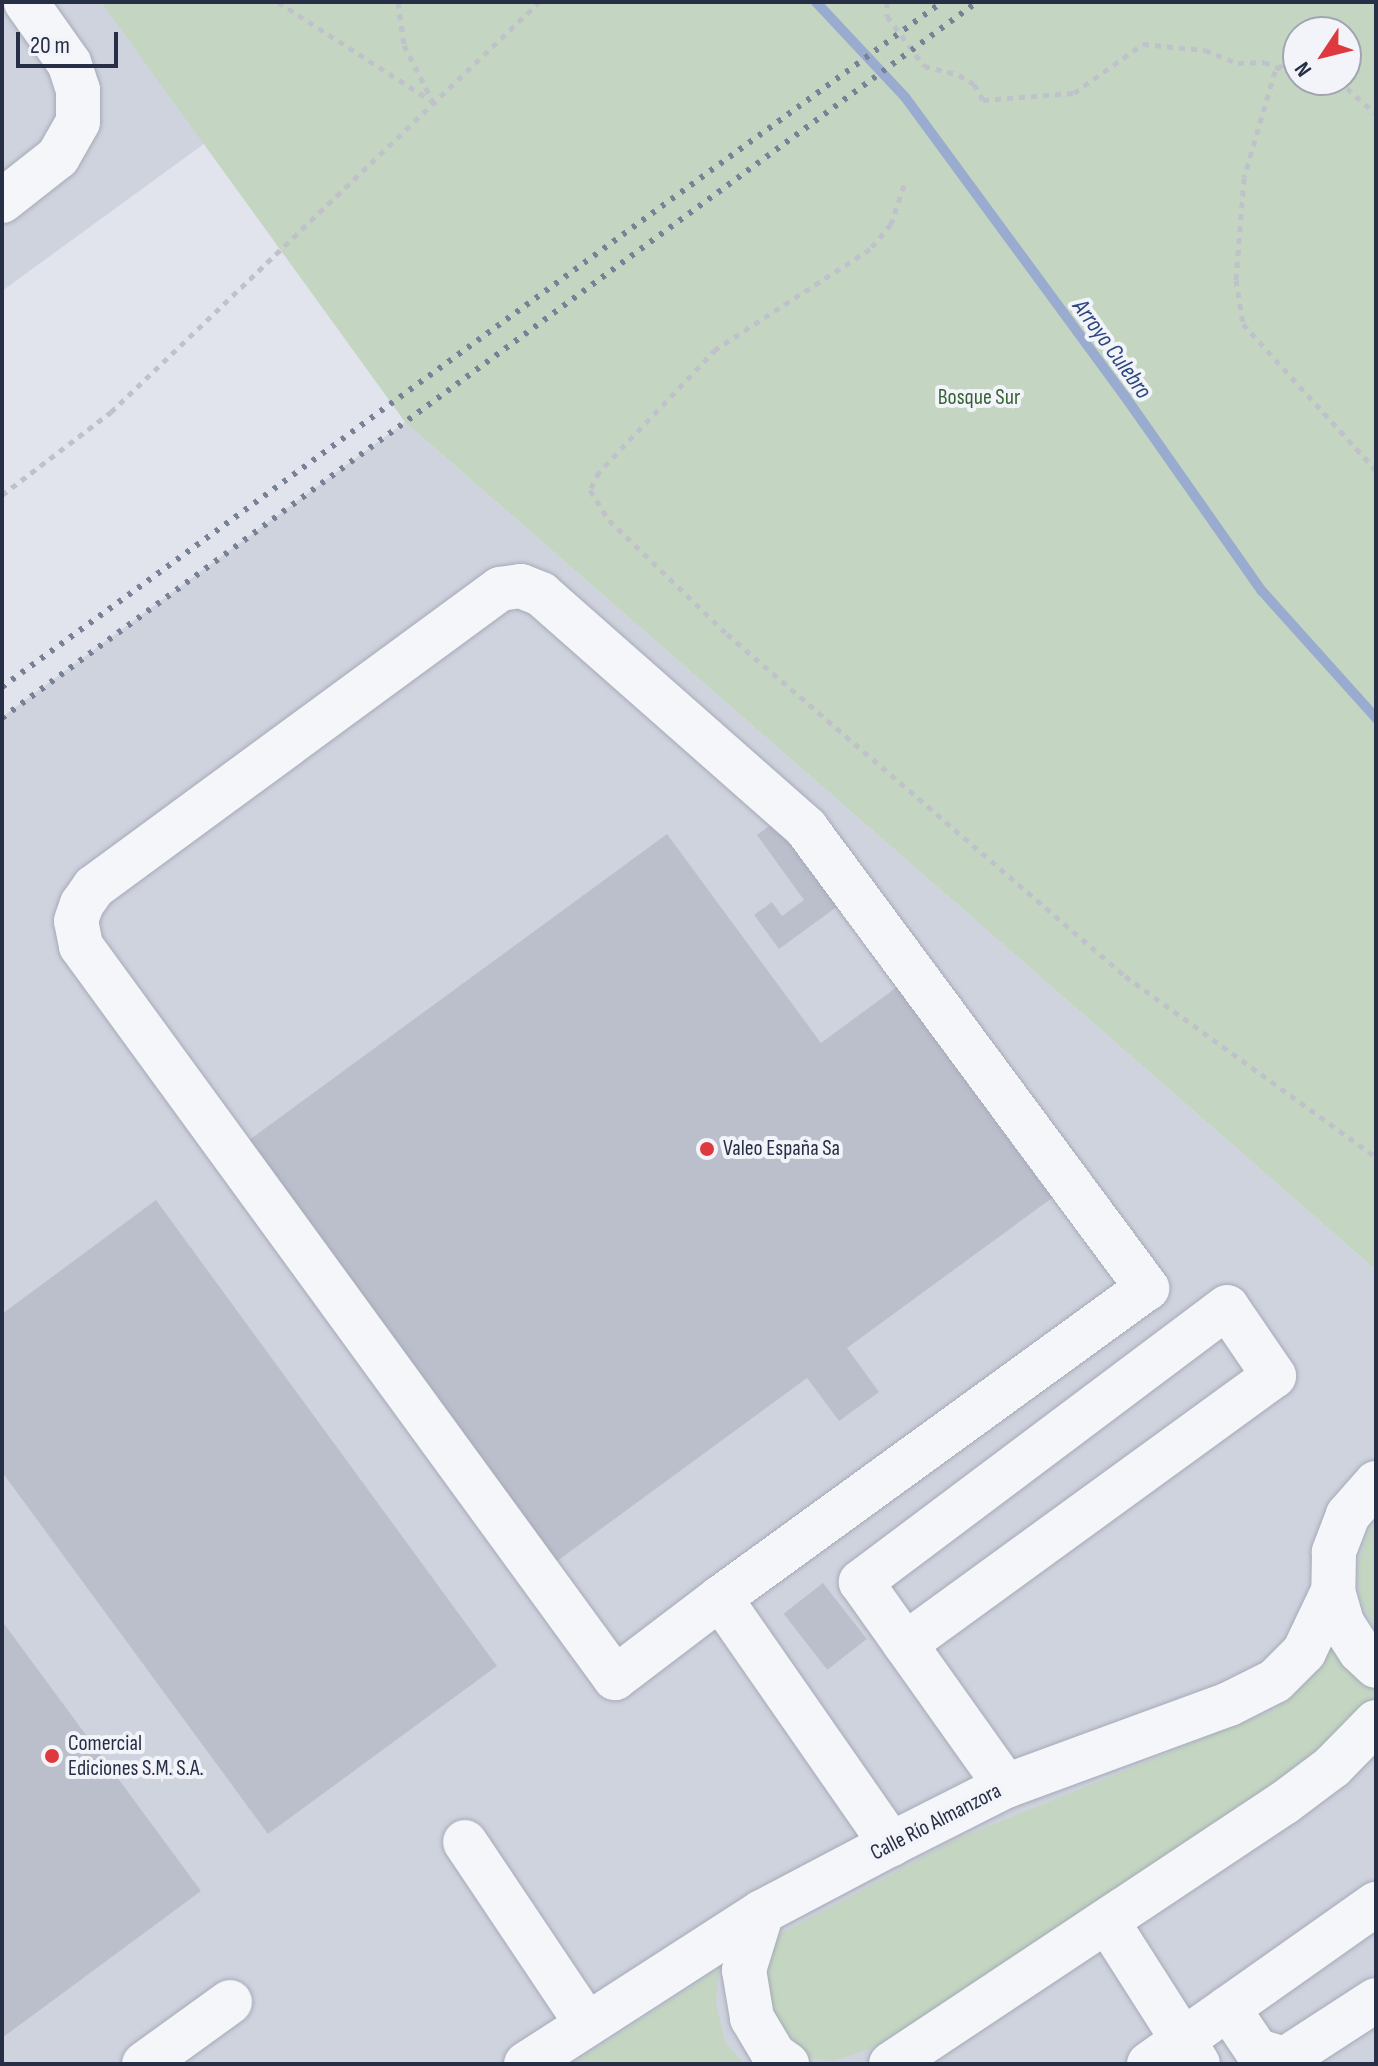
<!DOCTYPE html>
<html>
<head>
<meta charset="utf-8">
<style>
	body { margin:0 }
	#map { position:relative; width:1378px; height:2066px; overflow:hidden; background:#e1e4ec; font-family:"Sofia Sans Condensed",sans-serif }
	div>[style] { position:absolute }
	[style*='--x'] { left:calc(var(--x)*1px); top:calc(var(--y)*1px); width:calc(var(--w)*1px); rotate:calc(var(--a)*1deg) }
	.built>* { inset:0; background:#cfd3de }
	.green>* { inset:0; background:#c4d6c2 }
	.stream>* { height:10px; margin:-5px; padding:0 5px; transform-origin:5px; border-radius:5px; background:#99accf }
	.building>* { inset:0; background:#bbbfcc; transform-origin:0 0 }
	.path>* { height:5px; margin-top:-2.5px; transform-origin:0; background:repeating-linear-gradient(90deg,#bfc2ca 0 6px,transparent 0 12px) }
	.roads { filter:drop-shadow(0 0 2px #a5aab7) drop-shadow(0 0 2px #a5aab7) }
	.minor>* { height:44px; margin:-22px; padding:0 22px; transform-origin:22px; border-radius:22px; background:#f5f6f9 }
	.rail>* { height:6px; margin-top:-3px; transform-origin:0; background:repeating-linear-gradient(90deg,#798197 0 4px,transparent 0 12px) }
	.dots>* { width:22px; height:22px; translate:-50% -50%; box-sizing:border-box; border:4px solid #f2f4f9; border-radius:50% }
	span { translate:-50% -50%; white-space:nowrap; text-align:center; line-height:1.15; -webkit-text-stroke:8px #f2f4f9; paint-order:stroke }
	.park-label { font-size:22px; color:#366333 }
	.poi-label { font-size:22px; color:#272f46 }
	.left { translate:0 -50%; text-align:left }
	.street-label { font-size:22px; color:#272f46 }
	.water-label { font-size:24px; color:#2c477f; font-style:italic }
	.frame { position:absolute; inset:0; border:4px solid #272f46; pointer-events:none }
	.north { position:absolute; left:1282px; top:16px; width:80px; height:80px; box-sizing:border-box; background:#f2f4f9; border:2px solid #a1a5b1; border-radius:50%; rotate:235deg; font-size:22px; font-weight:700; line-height:32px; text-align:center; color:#272f46 }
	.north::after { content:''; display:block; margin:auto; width:28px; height:36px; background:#de393e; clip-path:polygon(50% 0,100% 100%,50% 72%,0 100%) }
	.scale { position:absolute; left:16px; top:32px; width:102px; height:36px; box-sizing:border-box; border:4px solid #272f46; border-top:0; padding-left:10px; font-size:24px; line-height:28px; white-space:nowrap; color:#272f46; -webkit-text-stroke:6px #f2f4f9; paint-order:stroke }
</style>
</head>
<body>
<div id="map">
	<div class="built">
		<div style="clip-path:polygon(2px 2px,126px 2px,223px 130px,2px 291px)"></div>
		<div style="clip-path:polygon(405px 422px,1376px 1270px,1376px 2064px,2px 2064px,2px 717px)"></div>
	</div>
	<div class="green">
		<div style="clip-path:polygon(evenodd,101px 2px,1376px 2px,1376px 1270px,405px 422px,101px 2px,1298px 32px,1346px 32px,1346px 80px,1298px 80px,1298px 32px)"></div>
		<div style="clip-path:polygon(1376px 1521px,1376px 1631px,1360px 1599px,1357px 1567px,1366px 1537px)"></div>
		<div style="clip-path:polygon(1332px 1642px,1363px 1682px,1376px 1691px,1376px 1696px,1262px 1800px,873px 2048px,832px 2061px,809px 2058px,777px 2020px,762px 1979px,780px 1934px,957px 1839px,1274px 1710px,1309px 1679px)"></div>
		<div style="clip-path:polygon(719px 1969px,716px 2003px,725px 2042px,744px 2064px,572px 2064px)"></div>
	</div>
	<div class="stream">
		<div style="--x:816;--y:2;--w:130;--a:46.9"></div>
		<div style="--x:905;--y:97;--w:370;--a:53.7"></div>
		<div style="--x:1124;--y:395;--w:240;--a:54.9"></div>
		<div style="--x:1262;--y:591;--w:171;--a:48.1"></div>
	</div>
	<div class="building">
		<div style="clip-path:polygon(776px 821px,838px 906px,779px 949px,754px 915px,772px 902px,782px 916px,804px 900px,757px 835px)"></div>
		<div style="clip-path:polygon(667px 834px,821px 1043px,897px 987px,1052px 1198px,847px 1348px,879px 1392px,839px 1421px,807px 1378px,553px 1564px,245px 1143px)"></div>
		<div style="clip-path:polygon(156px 1200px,497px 1666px,268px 1834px,2px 1472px,2px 1314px)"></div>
		<div style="left:823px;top:1583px;width:71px;height:50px;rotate:52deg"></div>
		<div style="clip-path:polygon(2px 1621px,201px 1891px,2px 2038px)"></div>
	</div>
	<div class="path">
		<div style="--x:278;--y:2;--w:184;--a:32.8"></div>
		<div style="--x:398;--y:2;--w:43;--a:82.1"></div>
		<div style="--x:404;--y:45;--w:64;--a:63"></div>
		<div style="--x:887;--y:2;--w:14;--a:90"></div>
		<div style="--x:887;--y:16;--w:62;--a:53.5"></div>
		<div style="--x:924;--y:66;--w:36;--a:14"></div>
		<div style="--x:959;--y:75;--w:17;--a:31"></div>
		<div style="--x:974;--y:84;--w:18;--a:61"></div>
		<div style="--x:983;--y:100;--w:91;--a:-4.4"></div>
		<div style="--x:1074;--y:93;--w:85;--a:-35.4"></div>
		<div style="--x:1143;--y:44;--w:62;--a:5.5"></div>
		<div style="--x:1205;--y:50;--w:35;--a:22"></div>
		<div style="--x:1238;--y:63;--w:26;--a:-2"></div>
		<div style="--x:1264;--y:62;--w:16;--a:22"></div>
		<div style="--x:1298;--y:57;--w:7;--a:180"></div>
		<div style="--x:1291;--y:57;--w:21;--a:139"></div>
		<div style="--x:1275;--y:71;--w:111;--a:106.2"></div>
		<div style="--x:1244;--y:178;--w:102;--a:94.5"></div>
		<div style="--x:1236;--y:280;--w:45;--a:81"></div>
		<div style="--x:1243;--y:324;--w:197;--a:47.7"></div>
		<div style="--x:1338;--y:80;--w:51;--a:41.8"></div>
		<div style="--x:904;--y:185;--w:41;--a:108.4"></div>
		<div style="--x:891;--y:224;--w:33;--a:130"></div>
		<div style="--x:870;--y:249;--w:184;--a:147"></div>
		<div style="--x:716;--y:349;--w:170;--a:133.6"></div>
		<div style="--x:599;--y:472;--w:20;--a:117"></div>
		<div style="--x:590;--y:490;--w:36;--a:58"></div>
		<div style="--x:609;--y:520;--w:164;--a:44"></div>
		<div style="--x:727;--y:634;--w:525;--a:40.67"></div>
		<div style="--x:1125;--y:976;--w:309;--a:35.8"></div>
		<div style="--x:2;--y:495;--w:137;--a:-37.3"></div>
		<div style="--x:111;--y:412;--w:593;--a:-43.77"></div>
	</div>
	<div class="roads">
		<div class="minor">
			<div style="--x:2;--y:201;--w:71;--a:-38.2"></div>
			<div style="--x:58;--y:157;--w:40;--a:-60.3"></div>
			<div style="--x:78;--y:122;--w:32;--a:-90"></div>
			<div style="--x:78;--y:90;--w:28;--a:-108"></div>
			<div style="--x:69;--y:63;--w:75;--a:-125.2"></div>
			<div style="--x:1376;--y:1483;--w:43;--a:131.2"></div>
			<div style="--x:1348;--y:1515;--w:40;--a:111"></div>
			<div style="--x:1334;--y:1552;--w:39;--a:91"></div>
			<div style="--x:1333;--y:1591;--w:33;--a:74"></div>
			<div style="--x:1342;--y:1623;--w:33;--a:57"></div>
			<div style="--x:1360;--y:1651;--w:22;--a:43"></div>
			<div style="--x:720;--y:1598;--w:132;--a:142.7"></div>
			<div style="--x:615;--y:1678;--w:906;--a:-126.11"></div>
			<div style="--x:81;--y:946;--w:25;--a:-101"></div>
			<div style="--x:76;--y:921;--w:18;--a:-71"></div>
			<div style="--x:82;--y:904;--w:21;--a:-55"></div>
			<div style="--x:94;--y:887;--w:504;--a:-36.28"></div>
			<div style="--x:500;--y:589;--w:21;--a:-8"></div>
			<div style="--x:521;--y:586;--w:22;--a:22"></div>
			<div style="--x:541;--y:594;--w:354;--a:41.4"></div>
			<div style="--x:806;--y:828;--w:573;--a:53.45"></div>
			<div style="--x:1147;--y:1288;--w:528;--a:144.02"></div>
			<div style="--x:720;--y:1598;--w:300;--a:55.2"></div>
			<div style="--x:905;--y:1644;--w:456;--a:-36"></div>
			<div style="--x:1274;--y:1376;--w:83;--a:-124.3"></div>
			<div style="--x:1227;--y:1307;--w:458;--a:143.1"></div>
			<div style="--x:861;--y:1582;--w:250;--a:54.6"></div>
			<div style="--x:465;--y:1842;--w:219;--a:56.2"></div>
			<div style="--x:762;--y:1912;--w:61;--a:107.2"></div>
			<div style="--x:744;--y:1970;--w:49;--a:80.5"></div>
			<div style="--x:752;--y:2018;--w:43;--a:59.3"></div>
			<div style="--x:774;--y:2055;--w:16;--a:35"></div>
			<div style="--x:1107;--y:1921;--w:169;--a:57.5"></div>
			<div style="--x:1228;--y:2008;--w:52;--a:56"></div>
			<div style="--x:1257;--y:2051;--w:29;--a:16"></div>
			<div style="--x:1285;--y:2059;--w:108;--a:-33"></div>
			<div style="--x:144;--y:2064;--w:106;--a:-35.8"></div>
			<div style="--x:526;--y:2064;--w:281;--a:-32.8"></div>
			<div style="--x:762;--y:1912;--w:146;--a:-27.8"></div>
			<div style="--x:891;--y:1844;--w:129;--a:-26.8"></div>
			<div style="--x:1006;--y:1786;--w:238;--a:-20.2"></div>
			<div style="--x:1229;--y:1704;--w:51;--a:-26.6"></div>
			<div style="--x:1275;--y:1681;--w:41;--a:-45"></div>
			<div style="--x:1304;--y:1652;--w:68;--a:-64.6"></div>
			<div style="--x:891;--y:2064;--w:472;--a:-33.6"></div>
			<div style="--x:1284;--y:1803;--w:60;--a:-36.9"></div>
			<div style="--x:1332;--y:1767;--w:63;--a:-45.6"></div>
			<div style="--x:1149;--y:2064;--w:278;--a:-35.2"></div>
		</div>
	</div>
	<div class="rail">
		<div style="--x:2;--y:687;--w:1163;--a:-36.08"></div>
		<div style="--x:2;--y:718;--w:1210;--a:-36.29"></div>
	</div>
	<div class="dots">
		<div style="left:707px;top:1149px;background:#de393e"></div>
		<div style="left:52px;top:1756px;background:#de393e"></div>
	</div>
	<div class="park-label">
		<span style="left:979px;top:398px">Bosque Sur</span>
	</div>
	<div class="poi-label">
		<span class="left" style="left:723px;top:1149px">Valeo España Sa</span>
		<span class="left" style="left:68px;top:1756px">Comercial<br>Ediciones S.M. S.A.</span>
	</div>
	<div class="street-label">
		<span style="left:936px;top:1822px;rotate:-27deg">Calle Río Almanzora</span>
	</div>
	<div class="water-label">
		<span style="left:1112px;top:349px;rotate:54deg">Arroyo Culebro</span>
	</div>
	<div class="frame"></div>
	<div class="north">N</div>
	<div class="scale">20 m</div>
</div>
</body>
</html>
